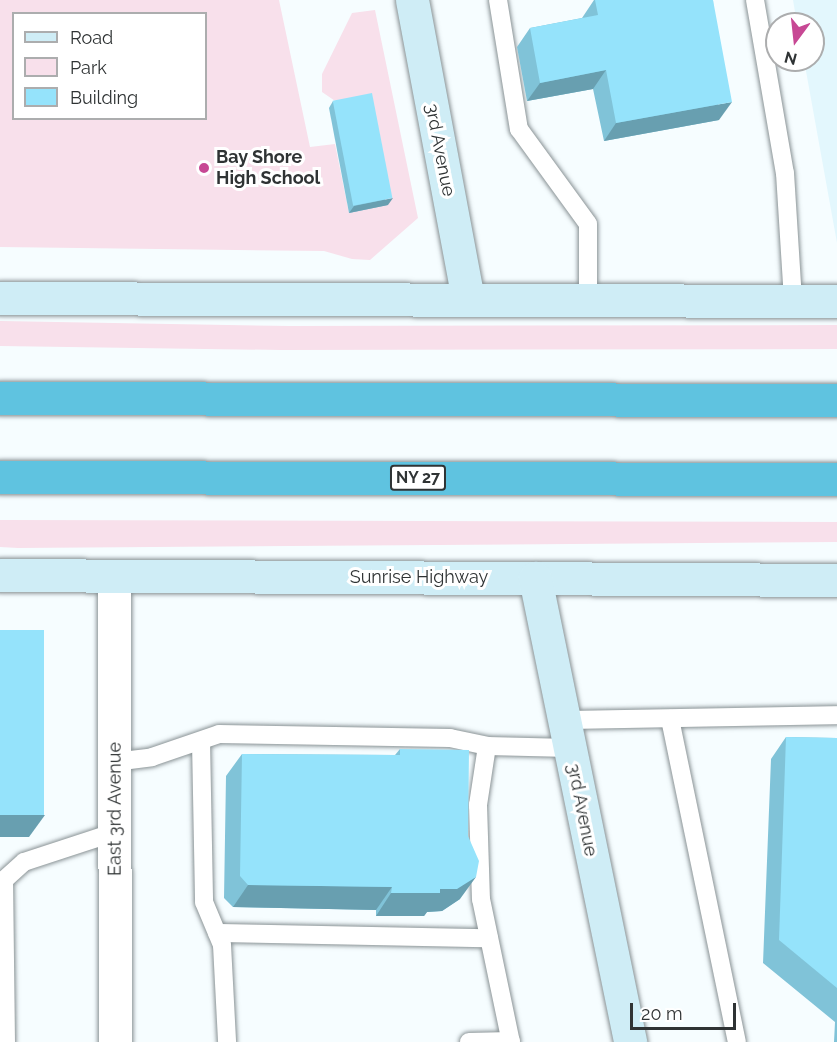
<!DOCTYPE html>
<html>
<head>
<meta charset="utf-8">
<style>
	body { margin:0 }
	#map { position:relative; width:837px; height:1042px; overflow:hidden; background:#f6fdff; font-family:Raleway,sans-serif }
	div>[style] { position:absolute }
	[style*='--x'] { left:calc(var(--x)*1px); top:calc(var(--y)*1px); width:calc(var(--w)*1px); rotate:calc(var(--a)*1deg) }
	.built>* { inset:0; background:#e3f7fd }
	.green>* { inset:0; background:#f8e0eb }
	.roads { filter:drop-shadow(0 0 2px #8a9396) drop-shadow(0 0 2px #8a9396) }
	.lane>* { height:18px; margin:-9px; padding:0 9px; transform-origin:9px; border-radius:9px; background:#fff }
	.street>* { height:33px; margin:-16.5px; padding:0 16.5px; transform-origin:16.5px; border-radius:16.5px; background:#fff }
	.secondary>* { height:33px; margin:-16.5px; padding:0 16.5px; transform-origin:16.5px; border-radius:16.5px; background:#cfedf6 }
	.highway>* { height:33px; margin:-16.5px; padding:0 16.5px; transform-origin:16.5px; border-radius:16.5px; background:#5fc3e0 }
	.wall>* { inset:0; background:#80c3d8 }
	.shaded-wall>* { inset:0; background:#689fb0 }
	.building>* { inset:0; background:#95e3fb; transform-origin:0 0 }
	.dots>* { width:16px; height:16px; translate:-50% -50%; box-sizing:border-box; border:3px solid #fff; border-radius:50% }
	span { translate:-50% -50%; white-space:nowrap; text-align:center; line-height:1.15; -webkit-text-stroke:6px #fff; paint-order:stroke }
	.shield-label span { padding:2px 4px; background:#fff; border:2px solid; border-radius:4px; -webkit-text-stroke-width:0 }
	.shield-label { font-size:16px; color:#2f3334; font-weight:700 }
	.street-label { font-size:18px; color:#2f3334 }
	.poi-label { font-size:18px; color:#2f3334; font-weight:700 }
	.left { translate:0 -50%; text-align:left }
	.legend { position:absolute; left:12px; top:12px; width:195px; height:108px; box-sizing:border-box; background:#fff; border:2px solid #acadae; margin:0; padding:8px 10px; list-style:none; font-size:18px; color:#2f3334 }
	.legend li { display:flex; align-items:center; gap:12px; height:30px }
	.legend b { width:30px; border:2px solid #acadae }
	.north { position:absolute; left:765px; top:12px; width:60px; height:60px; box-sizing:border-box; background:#fff; border:2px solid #acadae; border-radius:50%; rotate:195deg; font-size:16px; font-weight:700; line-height:24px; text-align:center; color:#2f3334 }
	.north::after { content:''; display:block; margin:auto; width:21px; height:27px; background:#c74894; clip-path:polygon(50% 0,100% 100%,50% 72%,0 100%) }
	.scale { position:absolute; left:630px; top:1003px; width:106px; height:27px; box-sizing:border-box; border:3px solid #2f3334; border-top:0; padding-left:8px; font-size:18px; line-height:21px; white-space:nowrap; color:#2f3334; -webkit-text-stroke:4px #fff; paint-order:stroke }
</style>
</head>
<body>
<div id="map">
	<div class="built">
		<div style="clip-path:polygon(793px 0,837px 0,837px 243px,804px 60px,813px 60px,813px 24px,797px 24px)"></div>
	</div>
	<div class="green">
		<div style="clip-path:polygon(evenodd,0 0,279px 0,310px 147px,335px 144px,349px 213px,341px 105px,322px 92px,322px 74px,352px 13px,375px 10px,418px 218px,370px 260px,352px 259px,324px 251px,0 247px,0 0,14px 14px,206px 14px,206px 118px,14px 118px,14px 14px)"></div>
		<div style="clip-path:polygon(0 321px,290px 326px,837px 325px,837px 349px,281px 350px,0 346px)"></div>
		<div style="clip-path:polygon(0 520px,837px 522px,837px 542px,18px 548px,0 547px)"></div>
	</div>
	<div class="roads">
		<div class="lane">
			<div style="--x:498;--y:0;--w:131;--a:80.8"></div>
			<div style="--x:519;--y:129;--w:117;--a:54"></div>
			<div style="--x:588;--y:224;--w:76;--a:90"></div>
			<div style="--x:755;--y:0;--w:176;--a:80.2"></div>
			<div style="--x:785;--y:173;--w:128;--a:86.4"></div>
			<div style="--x:670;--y:719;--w:330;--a:78.3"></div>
			<div style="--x:564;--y:720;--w:273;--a:-1"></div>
			<div style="--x:201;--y:741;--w:161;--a:88.9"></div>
			<div style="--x:204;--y:902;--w:47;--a:67.3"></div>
			<div style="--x:222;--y:945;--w:97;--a:87"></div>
			<div style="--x:487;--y:746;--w:60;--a:98.7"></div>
			<div style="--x:478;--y:805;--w:94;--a:88.2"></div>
			<div style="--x:481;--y:899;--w:146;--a:78.2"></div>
			<div style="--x:114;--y:762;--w:38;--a:-7"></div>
			<div style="--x:152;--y:757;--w:71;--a:-18.9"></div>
			<div style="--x:219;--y:734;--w:231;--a:1"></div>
			<div style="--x:450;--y:738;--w:38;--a:12"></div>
			<div style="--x:487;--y:746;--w:83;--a:1.4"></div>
			<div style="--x:217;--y:933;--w:272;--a:1.1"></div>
			<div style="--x:6;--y:1042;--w:162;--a:-90.7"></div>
			<div style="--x:4;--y:880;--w:27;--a:-42"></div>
			<div style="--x:24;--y:862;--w:96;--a:-18.2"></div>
			<div style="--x:469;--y:1042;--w:42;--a:-1.4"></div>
		</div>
		<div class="street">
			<div style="--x:114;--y:576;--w:466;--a:89.9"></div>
		</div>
		<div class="secondary">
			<div style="--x:412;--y:0;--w:305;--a:79.4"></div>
			<div style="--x:0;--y:298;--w:837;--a:0.21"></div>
			<div style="--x:0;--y:575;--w:837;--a:0.34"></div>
			<div style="--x:535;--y:578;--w:474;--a:78.4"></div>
		</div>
		<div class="highway">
			<div style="--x:0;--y:398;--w:837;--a:0.14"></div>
			<div style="--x:0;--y:477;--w:837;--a:0.14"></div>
		</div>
	</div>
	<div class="wall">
		<div style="clip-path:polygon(594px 0,713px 0,719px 120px,604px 141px,593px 89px,527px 101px,517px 47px,530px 28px,582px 18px)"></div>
		<div style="clip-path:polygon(333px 101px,388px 205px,349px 213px,329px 108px)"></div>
		<div style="clip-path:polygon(786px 737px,837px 738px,837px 1042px,834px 1042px,835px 1022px,763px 963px,771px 759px)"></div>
		<div style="clip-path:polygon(400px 749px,460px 899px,442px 911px,427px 912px,424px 916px,376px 916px,376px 910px,233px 907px,224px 898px,226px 776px,242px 754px,395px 755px)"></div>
	</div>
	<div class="shaded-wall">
		<div style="clip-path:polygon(606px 70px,593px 89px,527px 101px,540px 83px)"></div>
		<div style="clip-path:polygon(732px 102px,719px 120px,604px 141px,616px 123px)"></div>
		<div style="clip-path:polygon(393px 198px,388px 205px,349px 213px,354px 206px)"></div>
		<div style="clip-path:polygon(0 815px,45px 815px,29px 837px,0 837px)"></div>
		<div style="clip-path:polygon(476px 877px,460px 899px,442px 911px,427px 912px,424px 916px,376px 916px,391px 893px,440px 889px)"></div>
		<div style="clip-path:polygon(248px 885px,392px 887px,376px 910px,233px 907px)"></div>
	</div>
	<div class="building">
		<div style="clip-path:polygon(595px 0,713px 0,732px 102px,616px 123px,606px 70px,540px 83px,530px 28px,598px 15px)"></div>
		<div style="left:372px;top:93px;width:107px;height:40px;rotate:79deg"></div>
		<div style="left:0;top:630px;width:44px;height:185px"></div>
		<div style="clip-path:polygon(786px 737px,837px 738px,837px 988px,779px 940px)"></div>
		<div style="clip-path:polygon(400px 749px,469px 750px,468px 836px,479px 861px,476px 877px,457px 889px,440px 889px,440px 893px,391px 893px,392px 887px,248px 885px,240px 876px,242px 754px,400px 755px)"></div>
	</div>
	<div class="dots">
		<div style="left:204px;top:168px;background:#c74894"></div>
	</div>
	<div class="shield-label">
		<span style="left:418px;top:478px">NY 27</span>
	</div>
	<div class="street-label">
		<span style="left:440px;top:150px;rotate:79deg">3rd Avenue</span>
		<span style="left:419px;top:577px">Sunrise Highway</span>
		<span style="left:115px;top:809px;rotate:-90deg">East 3rd Avenue</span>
		<span style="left:582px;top:810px;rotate:79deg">3rd Avenue</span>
	</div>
	<div class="poi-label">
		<span class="left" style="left:216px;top:168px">Bay Shore<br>High School</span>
	</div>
	<ul class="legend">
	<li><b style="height:8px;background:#cfedf6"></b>Road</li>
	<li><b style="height:16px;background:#f8e0eb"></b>Park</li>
	<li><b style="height:16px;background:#95e3fb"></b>Building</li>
	</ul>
	<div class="north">N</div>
	<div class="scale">20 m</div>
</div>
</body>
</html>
